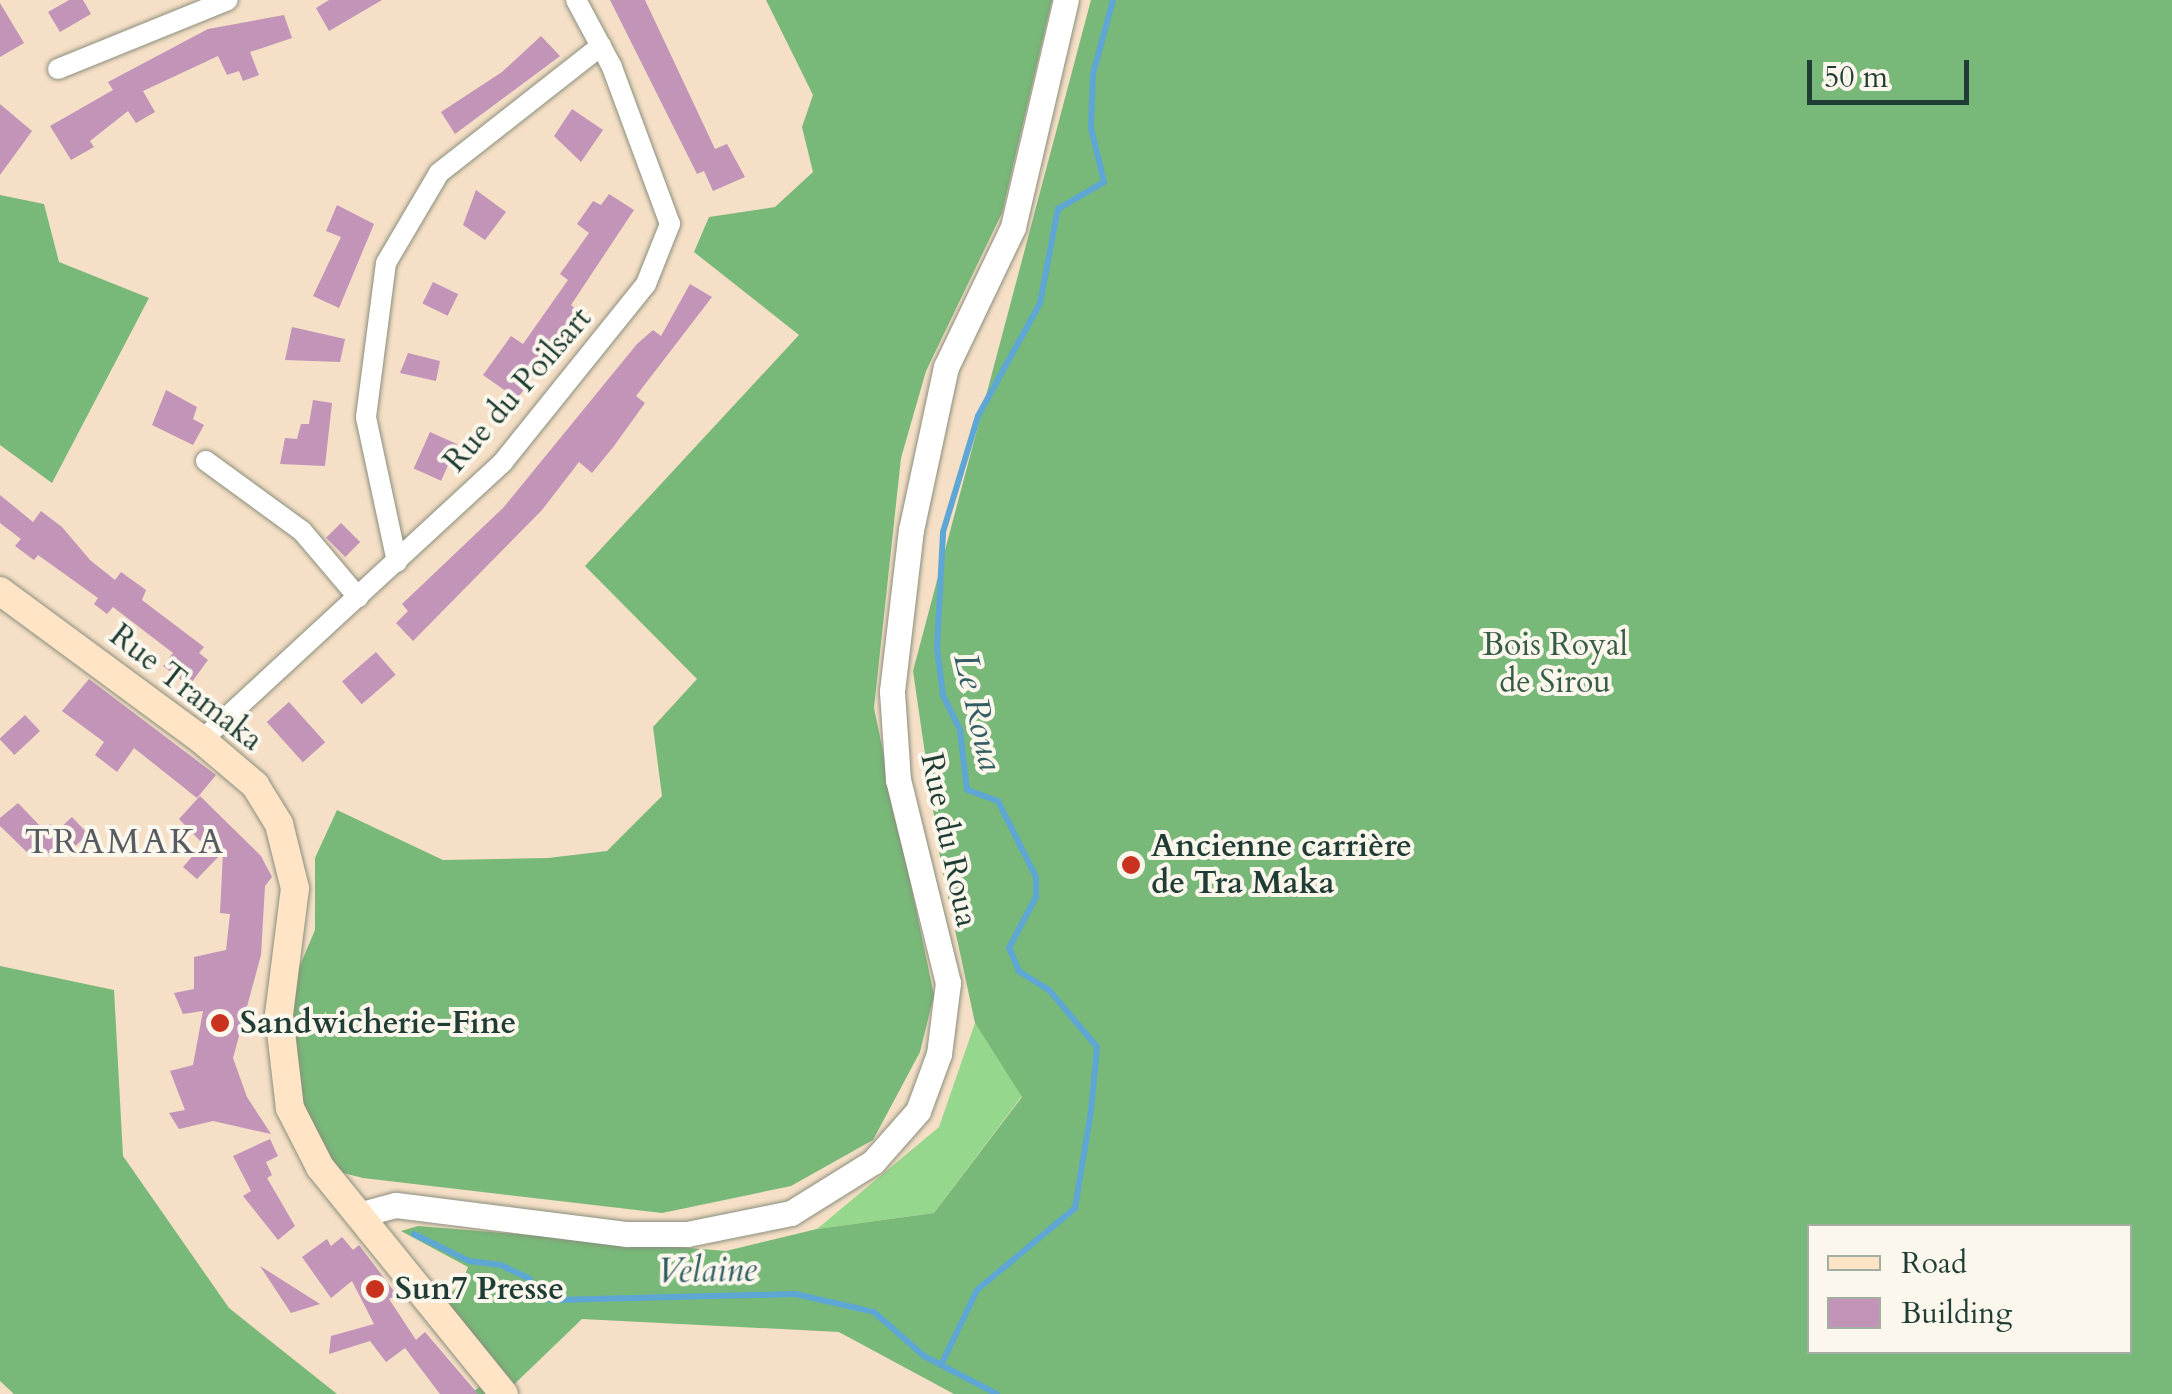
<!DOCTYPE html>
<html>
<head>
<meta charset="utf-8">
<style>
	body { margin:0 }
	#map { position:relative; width:2172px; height:1394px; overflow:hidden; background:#f5dfc6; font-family:Cardo,serif }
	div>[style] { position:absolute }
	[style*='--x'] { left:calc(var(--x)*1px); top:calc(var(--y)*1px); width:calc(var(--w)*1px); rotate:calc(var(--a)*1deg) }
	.green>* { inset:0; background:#96d78e }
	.forest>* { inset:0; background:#78b879 }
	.stream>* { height:6px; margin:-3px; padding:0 3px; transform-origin:3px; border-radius:3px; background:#5ea7d5 }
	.building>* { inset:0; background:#c194b8; transform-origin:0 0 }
	.roads { filter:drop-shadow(0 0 2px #8a8e7d) drop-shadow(0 0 2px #8a8e7d) }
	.minor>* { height:20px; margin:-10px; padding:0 10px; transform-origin:10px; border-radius:10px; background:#fff }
	.tertiary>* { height:25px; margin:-12.5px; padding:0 12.5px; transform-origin:12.5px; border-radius:12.5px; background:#fff }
	.secondary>* { height:28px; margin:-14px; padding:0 14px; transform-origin:14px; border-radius:14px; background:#ffe4c6 }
	.dots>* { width:28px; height:28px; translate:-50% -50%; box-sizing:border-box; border:5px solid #fbf7ec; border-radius:50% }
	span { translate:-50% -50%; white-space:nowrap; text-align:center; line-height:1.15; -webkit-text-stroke:8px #fbf7ec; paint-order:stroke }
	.street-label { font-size:32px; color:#1f3d34 }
	.park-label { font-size:32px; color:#375c46 }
	.poi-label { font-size:32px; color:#1f3d34; font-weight:700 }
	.left { translate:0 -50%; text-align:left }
	.water-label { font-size:35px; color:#325d64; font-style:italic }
	.neighbourhood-label { font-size:35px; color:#585b62; letter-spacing:2.5px }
	.legend { position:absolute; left:1807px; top:1224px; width:325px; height:130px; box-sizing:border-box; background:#fbf7ec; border:2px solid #a3ada2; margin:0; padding:12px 18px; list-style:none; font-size:30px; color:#1f3d34 }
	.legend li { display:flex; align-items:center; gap:20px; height:50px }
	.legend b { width:50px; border:2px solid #a3ada2 }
	.scale { position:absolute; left:1807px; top:60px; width:162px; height:45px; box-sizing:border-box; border:5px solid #1f3d34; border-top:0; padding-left:12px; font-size:30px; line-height:35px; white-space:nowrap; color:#1f3d34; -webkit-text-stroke:8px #fbf7ec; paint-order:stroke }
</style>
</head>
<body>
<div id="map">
	<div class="green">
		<div style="clip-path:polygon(975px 1023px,1022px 1096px,934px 1213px,817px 1229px,939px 1127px)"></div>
	</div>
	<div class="forest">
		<div style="clip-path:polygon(766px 0,1052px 0,1002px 213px,926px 371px,901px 458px,874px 708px,934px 995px,920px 1052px,873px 1140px,791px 1186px,662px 1213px,363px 1178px,320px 1167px,279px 1015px,315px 930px,315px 858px,337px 810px,443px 860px,548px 858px,607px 851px,662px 796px,653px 727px,697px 679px,585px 566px,799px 335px,694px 252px,709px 217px,775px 207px,813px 172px,802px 127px,813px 95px)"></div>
		<div style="clip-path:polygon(evenodd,1091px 0,2172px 0,2172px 1394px,954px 1394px,839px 1332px,582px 1319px,504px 1394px,470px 1394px,490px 1379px,433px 1307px,462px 1283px,468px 1267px,401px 1231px,418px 1226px,726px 1251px,817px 1229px,934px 1213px,1022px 1097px,975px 1023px,941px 864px,913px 671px,1091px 0,1810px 1226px,2130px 1226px,2130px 1352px,1810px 1352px,1810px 1226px)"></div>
		<div style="clip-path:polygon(0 195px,44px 204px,59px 262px,149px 298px,52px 483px,0 445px)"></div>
		<div style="clip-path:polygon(0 966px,114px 990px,123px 1156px,229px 1308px,337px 1394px,14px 1394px,0 1381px)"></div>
	</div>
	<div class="stream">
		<div style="--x:414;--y:1234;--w:61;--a:26.1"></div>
		<div style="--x:469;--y:1261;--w:32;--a:7"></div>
		<div style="--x:501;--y:1265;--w:32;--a:26"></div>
		<div style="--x:530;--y:1279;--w:17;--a:77"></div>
		<div style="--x:534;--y:1296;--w:19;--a:12"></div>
		<div style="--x:553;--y:1300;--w:242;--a:-1.4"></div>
		<div style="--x:795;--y:1294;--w:81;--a:12.8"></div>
		<div style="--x:874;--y:1312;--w:67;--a:41.3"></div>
		<div style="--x:924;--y:1356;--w:82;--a:27.5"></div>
		<div style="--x:942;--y:1363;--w:81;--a:-64.4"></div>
		<div style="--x:977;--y:1290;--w:128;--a:-39.9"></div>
		<div style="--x:1075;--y:1208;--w:98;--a:-80.6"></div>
		<div style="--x:1091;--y:1111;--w:64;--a:-84.6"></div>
		<div style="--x:1097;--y:1047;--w:75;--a:-130.1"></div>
		<div style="--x:1049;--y:990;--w:36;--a:-148"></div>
		<div style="--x:1019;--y:971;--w:25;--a:-113"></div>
		<div style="--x:1009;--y:948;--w:58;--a:-62.1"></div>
		<div style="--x:1036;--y:897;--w:20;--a:-90"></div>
		<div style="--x:1036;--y:877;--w:85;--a:-116.6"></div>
		<div style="--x:998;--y:801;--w:33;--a:-160"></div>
		<div style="--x:967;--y:790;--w:60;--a:-96.7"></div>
		<div style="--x:960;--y:730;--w:39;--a:-116"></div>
		<div style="--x:943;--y:695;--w:47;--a:-97.3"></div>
		<div style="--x:937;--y:648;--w:116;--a:-87"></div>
		<div style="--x:943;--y:532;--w:121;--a:-73.2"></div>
		<div style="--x:978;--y:416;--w:129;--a:-61.2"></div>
		<div style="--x:1040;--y:303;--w:96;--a:-79.2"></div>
		<div style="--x:1058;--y:209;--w:53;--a:-30.4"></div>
		<div style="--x:1104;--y:182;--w:56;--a:-103.5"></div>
		<div style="--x:1091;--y:128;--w:54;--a:-87.9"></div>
		<div style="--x:1093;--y:74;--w:77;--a:-74.9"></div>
	</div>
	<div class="building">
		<div style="clip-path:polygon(69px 0,83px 0,91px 14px,60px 32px,48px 12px)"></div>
		<div style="clip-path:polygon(329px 0,382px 0,329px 31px,316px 8px)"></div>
		<div style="clip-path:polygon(610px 0,645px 0,715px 149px,727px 144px,745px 177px,713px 191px,704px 171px,697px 174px)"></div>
		<div style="clip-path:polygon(0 3px,24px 43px,0 57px)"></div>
		<div style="clip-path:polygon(284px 15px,292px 38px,250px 52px,259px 75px,243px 81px,239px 71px,227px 75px,218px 56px,143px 91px,155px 112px,136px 123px,128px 111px,90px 141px,94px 147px,71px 160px,50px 126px,113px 90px,108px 82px,208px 29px)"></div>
		<div style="clip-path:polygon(541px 36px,560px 56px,455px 134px,441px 112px,502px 72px)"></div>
		<div style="clip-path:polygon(0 104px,32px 131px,0 175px)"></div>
		<div style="clip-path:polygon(572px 109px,603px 130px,581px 162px,554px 136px)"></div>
		<div style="clip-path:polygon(476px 190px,506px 212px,485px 240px,463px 225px)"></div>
		<div style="clip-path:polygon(609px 194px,634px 210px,571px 305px,581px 313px,517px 399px,483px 375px,511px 336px,523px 344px,568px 280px,560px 274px,589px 233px,577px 224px,593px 201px,601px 205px)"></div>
		<div style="clip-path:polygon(337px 205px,374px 224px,339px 308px,313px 296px,341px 237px,326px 231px)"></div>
		<div style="left:433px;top:282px;width:28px;height:24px;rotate:26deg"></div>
		<div style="clip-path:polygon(690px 284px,712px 297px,636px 396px,645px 403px,614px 446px,592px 473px,579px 462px,542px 510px,413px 641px,396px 623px,408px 611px,402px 604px,503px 508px,637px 344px,653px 330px,661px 336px)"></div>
		<div style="clip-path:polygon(292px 327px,345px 339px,340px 362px,285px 360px)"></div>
		<div style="clip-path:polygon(408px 353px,440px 361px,436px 381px,400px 373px)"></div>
		<div style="clip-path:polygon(166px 390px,197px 407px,193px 419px,204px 425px,193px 445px,152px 425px)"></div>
		<div style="clip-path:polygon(313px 400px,332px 403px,325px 466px,280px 464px,285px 438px,297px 439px,301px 424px,309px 424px)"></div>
		<div style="left:430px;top:432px;width:30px;height:40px;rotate:24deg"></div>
		<div style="clip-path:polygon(0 495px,33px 522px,41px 511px,62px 527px,90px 560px,115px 580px,121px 572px,146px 590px,142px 600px,204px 647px,199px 653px,208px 660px,189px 686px,163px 666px,173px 653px,113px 607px,107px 614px,94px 604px,98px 598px,38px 555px,34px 560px,15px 546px,21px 539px,0 523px)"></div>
		<div style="left:341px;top:523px;width:27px;height:21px;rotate:45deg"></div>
		<div style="left:376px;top:652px;width:30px;height:45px;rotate:49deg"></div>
		<div style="clip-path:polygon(89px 679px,216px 775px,197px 798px,134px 748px,117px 772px,95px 755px,104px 742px,62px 711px)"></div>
		<div style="left:289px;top:702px;width:54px;height:30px;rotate:48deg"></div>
		<div style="left:25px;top:715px;width:22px;height:35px;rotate:47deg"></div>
		<div style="clip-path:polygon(200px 796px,261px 856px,272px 877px,265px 886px,261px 955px,233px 1058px,247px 1097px,271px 1134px,213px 1121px,179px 1129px,169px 1113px,185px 1110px,170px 1071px,193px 1065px,203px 1011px,183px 1014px,174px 993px,194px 989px,194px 957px,226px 950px,230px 914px,220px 913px,223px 852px,197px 879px,183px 867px,203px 844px,179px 819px)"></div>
		<div style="clip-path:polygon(18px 803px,43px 829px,50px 824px,57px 831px,72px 817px,88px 834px,69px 852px,62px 846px,51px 855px,44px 849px,31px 856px,0 826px,0 818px)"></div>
		<div style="clip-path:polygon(270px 1139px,278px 1156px,266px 1162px,272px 1175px,267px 1178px,295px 1226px,278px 1240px,243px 1196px,251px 1191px,233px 1156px)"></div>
		<div style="clip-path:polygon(342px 1237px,353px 1250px,359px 1245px,397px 1295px,389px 1299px,416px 1340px,425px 1332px,478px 1394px,440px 1394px,405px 1348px,386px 1362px,370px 1341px,329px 1354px,331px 1336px,374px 1324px,352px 1281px,331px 1298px,302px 1257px,327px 1239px,331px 1246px)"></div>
		<div style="clip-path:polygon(260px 1266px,320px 1304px,291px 1313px)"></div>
	</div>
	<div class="roads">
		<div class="minor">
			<div style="--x:58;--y:69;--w:183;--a:-22.1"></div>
			<div style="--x:206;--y:461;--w:119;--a:36.1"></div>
			<div style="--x:302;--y:531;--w:87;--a:49.7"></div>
			<div style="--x:397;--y:562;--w:148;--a:-102.1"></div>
			<div style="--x:366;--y:417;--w:155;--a:-82.6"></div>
			<div style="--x:386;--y:263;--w:104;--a:-59.5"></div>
			<div style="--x:439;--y:173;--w:206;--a:-38.1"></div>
			<div style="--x:202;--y:740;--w:410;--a:-42.7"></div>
			<div style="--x:503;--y:462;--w:228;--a:-51.2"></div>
			<div style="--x:646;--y:284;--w:65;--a:-68.2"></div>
			<div style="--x:670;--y:224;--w:167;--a:-110.3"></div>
			<div style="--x:612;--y:67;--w:76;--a:-118.2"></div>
		</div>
		<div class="tertiary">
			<div style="--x:358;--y:1215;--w:39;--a:-15"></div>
			<div style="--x:396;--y:1205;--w:233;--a:7.2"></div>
			<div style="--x:627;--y:1234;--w:60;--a:0"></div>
			<div style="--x:687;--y:1234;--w:106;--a:-11.4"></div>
			<div style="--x:791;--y:1213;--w:97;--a:-31.9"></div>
			<div style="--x:873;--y:1162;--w:68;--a:-48.6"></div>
			<div style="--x:918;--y:1111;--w:61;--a:-69.8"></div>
			<div style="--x:939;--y:1054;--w:72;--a:-82.8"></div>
			<div style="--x:948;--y:983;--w:209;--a:-103.8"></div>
			<div style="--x:898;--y:780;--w:89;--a:-93.9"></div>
			<div style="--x:892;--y:691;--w:162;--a:-83.3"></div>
			<div style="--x:911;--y:530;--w:167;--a:-77.9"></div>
			<div style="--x:946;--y:367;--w:155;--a:-64.4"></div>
			<div style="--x:1013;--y:227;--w:233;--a:-76.9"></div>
		</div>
		<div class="secondary">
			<div style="--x:0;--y:591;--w:251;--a:36.4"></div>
			<div style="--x:202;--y:740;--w:70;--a:40.3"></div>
			<div style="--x:255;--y:785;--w:46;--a:58.4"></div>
			<div style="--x:279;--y:824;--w:66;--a:76"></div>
			<div style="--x:295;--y:888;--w:128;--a:97.2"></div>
			<div style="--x:279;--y:1015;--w:94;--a:83.3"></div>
			<div style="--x:290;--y:1108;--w:66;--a:63"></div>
			<div style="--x:320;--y:1167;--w:292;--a:51"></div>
		</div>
	</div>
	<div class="dots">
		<div style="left:1131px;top:865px;background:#c8321e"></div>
		<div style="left:220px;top:1023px;background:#c8321e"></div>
		<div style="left:375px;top:1289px;background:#c8321e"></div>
	</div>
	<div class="street-label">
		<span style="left:518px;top:390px;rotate:-49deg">Rue du Poilsart</span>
		<span style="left:186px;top:688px;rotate:38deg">Rue Tramaka</span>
		<span style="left:949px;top:840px;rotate:78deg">Rue du Roua</span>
	</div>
	<div class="park-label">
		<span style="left:1555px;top:664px">Bois Royal<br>de Sirou</span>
	</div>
	<div class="poi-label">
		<span class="left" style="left:1151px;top:865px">Ancienne carrière<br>de Tra Maka</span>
		<span class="left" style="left:240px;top:1023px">Sandwicherie-Fine</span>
		<span class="left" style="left:395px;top:1289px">Sun7 Presse</span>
	</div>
	<div class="water-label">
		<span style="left:978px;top:712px;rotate:77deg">Le Roua</span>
		<span style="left:707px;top:1271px;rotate:-1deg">Velaine</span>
	</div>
	<div class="neighbourhood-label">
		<span style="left:125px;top:842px">TRAMAKA</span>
	</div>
	<ul class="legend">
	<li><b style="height:12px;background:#ffe4c6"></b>Road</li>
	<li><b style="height:28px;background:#c194b8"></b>Building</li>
	</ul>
	<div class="scale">50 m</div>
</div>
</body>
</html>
